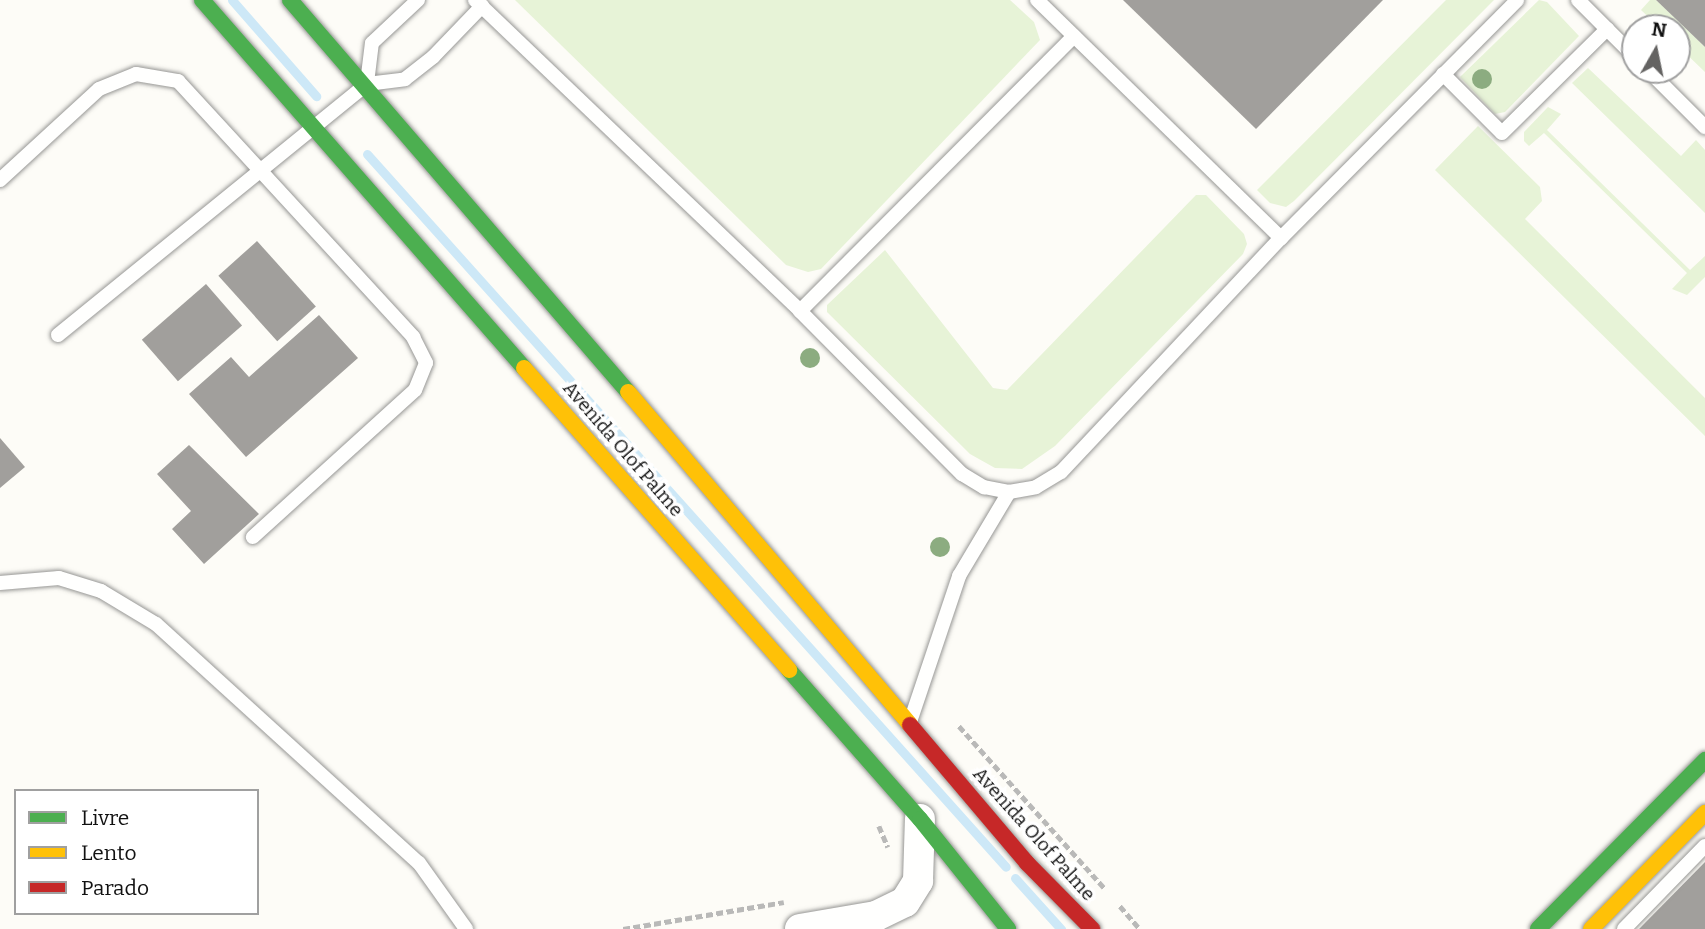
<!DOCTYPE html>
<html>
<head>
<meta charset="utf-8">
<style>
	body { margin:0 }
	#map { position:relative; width:1705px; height:929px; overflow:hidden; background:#fdfcf7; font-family:Bitter,serif }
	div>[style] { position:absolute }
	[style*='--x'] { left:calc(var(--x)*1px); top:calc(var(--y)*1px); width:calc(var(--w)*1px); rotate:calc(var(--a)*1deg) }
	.green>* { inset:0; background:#e7f3d7 }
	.stream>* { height:9px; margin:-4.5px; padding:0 4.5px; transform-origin:4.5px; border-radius:4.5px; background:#cde8f7 }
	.building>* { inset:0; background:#a19f9c; transform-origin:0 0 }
	.path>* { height:4.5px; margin-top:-2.25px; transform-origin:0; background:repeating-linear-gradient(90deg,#b9b9b8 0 7px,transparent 0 10.5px) }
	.roads { filter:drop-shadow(0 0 2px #979795) drop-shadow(0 0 2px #979795) }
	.lane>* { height:14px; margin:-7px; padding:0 7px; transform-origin:7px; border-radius:7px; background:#fffffe }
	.street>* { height:30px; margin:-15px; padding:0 15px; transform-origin:15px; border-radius:15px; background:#fffffe }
	.fast>* { height:16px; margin:-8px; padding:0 8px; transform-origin:8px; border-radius:8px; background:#4caf50 }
	.slow>* { height:16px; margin:-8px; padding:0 8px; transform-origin:8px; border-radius:8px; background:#ffc107 }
	.jam>* { height:16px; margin:-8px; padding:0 8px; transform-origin:8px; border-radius:8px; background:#c62828 }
	.trees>* { width:20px; height:20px; margin:-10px; border-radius:50%; background:#8cac80 }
	span { translate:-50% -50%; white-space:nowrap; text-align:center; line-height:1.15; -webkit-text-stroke:7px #fff; paint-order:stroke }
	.street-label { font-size:19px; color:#111 }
	.legend { position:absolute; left:14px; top:789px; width:245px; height:126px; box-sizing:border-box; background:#fff; border:2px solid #a0a0a0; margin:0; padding:9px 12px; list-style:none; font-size:21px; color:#111 }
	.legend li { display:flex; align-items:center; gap:14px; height:35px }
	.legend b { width:35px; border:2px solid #a0a0a0 }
	.north { position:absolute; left:1621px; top:14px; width:70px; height:70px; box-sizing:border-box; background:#fff; border:2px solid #a0a0a0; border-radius:50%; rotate:9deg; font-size:19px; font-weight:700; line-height:28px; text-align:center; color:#111 }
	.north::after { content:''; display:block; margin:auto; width:24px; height:32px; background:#646362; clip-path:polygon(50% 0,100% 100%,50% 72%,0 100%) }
</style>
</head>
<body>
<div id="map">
	<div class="green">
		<div style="clip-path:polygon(515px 0,1010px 0,1034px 22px,1040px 40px,821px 269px,808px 272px,786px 265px)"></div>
		<div style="clip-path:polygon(1446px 0,1494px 0,1294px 201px,1286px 207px,1270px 203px,1257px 190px)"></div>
		<div style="clip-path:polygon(1539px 0,1547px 2px,1579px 36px,1505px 112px,1495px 114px,1460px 77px)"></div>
		<div style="clip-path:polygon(1650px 0,1656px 0,1705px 47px,1705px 72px,1677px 45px,1677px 28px,1660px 28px,1641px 10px)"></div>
		<div style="clip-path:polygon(1588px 68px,1681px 156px,1696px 140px,1705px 150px,1705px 213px,1572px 83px)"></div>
		<div style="clip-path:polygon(1548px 107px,1561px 114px,1547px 130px,1690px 270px,1705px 256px,1705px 277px,1687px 295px,1672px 289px,1687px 273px,1544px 133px,1529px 146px,1524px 141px,1524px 132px)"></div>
		<div style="clip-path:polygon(1478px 126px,1540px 187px,1542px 201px,1525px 219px,1705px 398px,1705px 436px,1435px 170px)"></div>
		<div style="clip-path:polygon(1196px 195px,1206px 195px,1244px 234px,1247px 244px,1243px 254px,1055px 446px,1022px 469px,995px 468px,970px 454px,827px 312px,827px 305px,885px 250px,993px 388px,1007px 390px)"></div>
	</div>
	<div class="stream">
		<div style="--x:232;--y:0;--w:128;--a:48.8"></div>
		<div style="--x:367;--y:154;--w:957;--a:48.13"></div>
		<div style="--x:1015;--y:878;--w:69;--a:48"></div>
	</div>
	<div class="building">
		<div style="clip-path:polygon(1123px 0,1383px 0,1256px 129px)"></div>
		<div style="clip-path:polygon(1656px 0,1705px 0,1705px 47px)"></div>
		<div style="left:257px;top:241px;width:88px;height:52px;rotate:48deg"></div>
		<div style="left:206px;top:284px;width:55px;height:85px;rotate:49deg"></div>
		<div style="clip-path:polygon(319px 315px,358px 358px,246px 457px,189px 394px,231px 357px,249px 377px)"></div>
		<div style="clip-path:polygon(0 438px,25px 467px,0 488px)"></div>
		<div style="clip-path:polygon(189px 445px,259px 514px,204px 564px,172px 529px,191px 511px,157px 474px)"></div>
		<div style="clip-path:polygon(1705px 862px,1705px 929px,1639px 929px)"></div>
	</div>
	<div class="path">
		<div style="--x:959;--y:726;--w:219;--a:48.1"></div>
		<div style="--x:879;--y:826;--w:23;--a:67"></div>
		<div style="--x:1120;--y:906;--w:30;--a:49"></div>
		<div style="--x:623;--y:929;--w:163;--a:-9.5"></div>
	</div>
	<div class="roads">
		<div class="lane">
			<div style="--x:475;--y:0;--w:450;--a:43.7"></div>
			<div style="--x:800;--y:311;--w:230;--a:45.2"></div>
			<div style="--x:962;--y:474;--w:26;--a:31"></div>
			<div style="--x:984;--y:487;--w:25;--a:11"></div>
			<div style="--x:1037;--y:0;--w:341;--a:44.3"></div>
			<div style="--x:1578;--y:0;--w:41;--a:45"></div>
			<div style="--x:1648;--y:70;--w:81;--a:45"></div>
			<div style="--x:1443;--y:74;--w:83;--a:45"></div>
			<div style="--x:1502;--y:133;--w:148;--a:-44.7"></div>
			<div style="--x:1607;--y:29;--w:40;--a:45"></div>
			<div style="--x:368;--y:75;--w:32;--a:-83"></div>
			<div style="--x:372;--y:43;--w:63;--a:-43.1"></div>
			<div style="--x:0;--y:180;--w:134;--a:-42.6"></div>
			<div style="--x:99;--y:89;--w:40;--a:-22"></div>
			<div style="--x:136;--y:74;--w:43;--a:9.5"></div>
			<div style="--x:178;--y:81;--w:348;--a:47.4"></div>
			<div style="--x:413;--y:337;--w:29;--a:63"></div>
			<div style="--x:426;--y:363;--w:29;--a:112"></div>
			<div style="--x:415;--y:390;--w:219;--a:137.8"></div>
			<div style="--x:800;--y:311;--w:388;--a:-45.1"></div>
			<div style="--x:58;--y:335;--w:398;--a:-39.1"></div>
			<div style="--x:367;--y:84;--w:38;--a:-7"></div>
			<div style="--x:405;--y:79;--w:36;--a:-38"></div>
			<div style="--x:433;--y:57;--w:71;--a:-46.1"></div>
			<div style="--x:0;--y:583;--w:59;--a:-4.8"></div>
			<div style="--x:59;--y:578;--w:44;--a:17.2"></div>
			<div style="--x:101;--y:591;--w:64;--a:31"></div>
			<div style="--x:156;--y:624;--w:355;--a:42.3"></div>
			<div style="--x:419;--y:863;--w:81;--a:54.5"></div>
			<div style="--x:911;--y:719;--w:151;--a:-71.4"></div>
			<div style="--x:959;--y:576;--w:98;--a:-59.2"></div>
			<div style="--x:1009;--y:492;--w:27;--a:-10"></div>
			<div style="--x:1036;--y:487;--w:29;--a:-31"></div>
			<div style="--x:1061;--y:472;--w:321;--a:-46.8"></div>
			<div style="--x:1281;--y:238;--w:335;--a:-45.2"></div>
			<div style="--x:1624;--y:929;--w:116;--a:-45.7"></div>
		</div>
		<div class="street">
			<div style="--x:800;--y:929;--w:77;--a:-9.7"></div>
			<div style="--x:876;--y:916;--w:32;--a:-26"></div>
			<div style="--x:905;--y:902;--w:25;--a:-58"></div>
			<div style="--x:918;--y:881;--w:62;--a:-88.2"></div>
		</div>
		<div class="fast">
			<div style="--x:202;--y:0;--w:489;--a:48.8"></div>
			<div style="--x:290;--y:0;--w:518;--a:49.23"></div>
			<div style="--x:789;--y:670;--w:198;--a:48.7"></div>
			<div style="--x:920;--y:819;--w:141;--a:51.3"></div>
			<div style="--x:1538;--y:929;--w:238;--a:-45.3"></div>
		</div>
		<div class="slow">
			<div style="--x:524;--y:368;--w:402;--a:48.7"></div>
			<div style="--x:628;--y:392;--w:436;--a:49.7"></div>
			<div style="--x:1591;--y:929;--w:163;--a:-45.5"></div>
		</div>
		<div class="jam">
			<div style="--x:910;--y:725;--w:181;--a:49.7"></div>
			<div style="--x:1027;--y:863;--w:93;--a:45.4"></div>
		</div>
	</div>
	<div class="trees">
		<div style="left:1482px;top:79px"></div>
		<div style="left:810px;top:358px"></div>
		<div style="left:940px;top:547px"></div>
	</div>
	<div class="street-label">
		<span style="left:623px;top:449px;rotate:49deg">Avenida Olof Palme</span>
		<span style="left:1034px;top:834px;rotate:48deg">Avenida Olof Palme</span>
	</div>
	<ul class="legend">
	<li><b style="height:9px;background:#4caf50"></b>Livre</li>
	<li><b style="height:9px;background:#ffc107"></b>Lento</li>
	<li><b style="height:9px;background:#c62828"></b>Parado</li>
	</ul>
	<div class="north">N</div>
</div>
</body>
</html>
